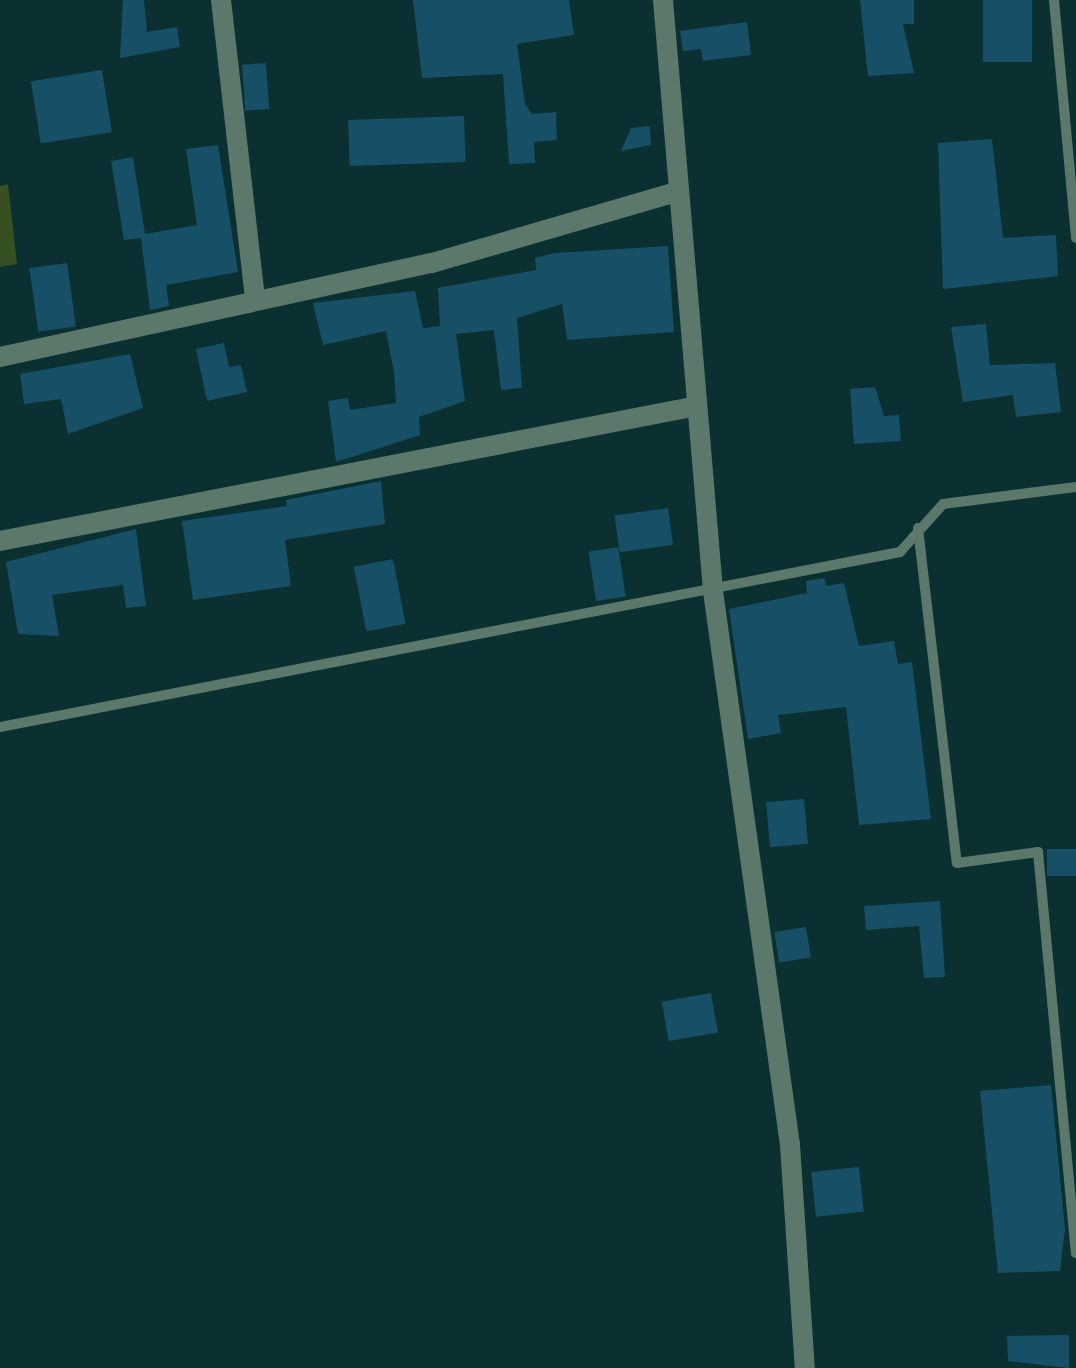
<!DOCTYPE html>
<html>
<head>
<meta charset="utf-8">
<style>
	body { margin:0 }
	#map { position:relative; width:1076px; height:1368px; overflow:hidden; background:#0a3031; font-family:"DejaVu Sans",sans-serif }
	div>[style] { position:absolute }
	[style*='--x'] { left:calc(var(--x)*1px); top:calc(var(--y)*1px); width:calc(var(--w)*1px); rotate:calc(var(--a)*1deg) }
	.green>* { inset:0; background:#375021 }
	.building>* { inset:0; background:#174f66; transform-origin:0 0 }
	.service>* { height:10px; margin:-5px; padding:0 5px; transform-origin:5px; border-radius:5px; background:#5c786b }
	.minor>* { height:20px; margin:-10px; padding:0 10px; transform-origin:10px; border-radius:10px; background:#5c786b }
	span { translate:-50% -50%; white-space:nowrap; text-align:center; line-height:1.15; -webkit-text-stroke:8px #0a3031; paint-order:stroke }
</style>
</head>
<body>
<div id="map">
	<div class="green">
		<div style="clip-path:polygon(8px 184px,17px 264px,0 267px,0 186px)"></div>
	</div>
	<div class="building">
		<div style="clip-path:polygon(123px 0,144px 0,147px 32px,177px 27px,180px 47px,120px 58px)"></div>
		<div style="clip-path:polygon(413px 0,569px 0,574px 35px,517px 44px,525px 104px,532px 114px,556px 112px,557px 140px,534px 142px,535px 163px,509px 164px,503px 74px,422px 78px)"></div>
		<div style="clip-path:polygon(860px 0,914px 0,914px 24px,903px 24px,914px 73px,868px 76px)"></div>
		<div style="left:983px;top:0;width:49px;height:62px"></div>
		<div style="clip-path:polygon(747px 22px,751px 55px,703px 61px,701px 49px,683px 51px,680px 31px)"></div>
		<div style="left:266px;top:63px;width:46px;height:24px;rotate:86deg"></div>
		<div style="left:102px;top:70px;width:63px;height:72px;rotate:81deg"></div>
		<div style="left:464px;top:116px;width:46px;height:116px;rotate:88deg"></div>
		<div style="clip-path:polygon(650px 126px,651px 145px,621px 151px,631px 128px)"></div>
		<div style="clip-path:polygon(992px 139px,1003px 238px,1056px 235px,1058px 276px,943px 289px,938px 143px)"></div>
		<div style="clip-path:polygon(218px 145px,238px 272px,166px 285px,169px 306px,150px 310px,141px 238px,124px 240px,111px 161px,133px 157px,145px 234px,197px 225px,186px 149px)"></div>
		<div style="clip-path:polygon(668px 246px,674px 332px,567px 340px,562px 304px,517px 318px,522px 388px,501px 390px,494px 330px,456px 334px,465px 401px,419px 417px,420px 435px,336px 462px,328px 401px,348px 398px,350px 410px,396px 403px,394px 372px,386px 331px,323px 345px,313px 303px,415px 291px,423px 328px,440px 326px,438px 288px,536px 270px,535px 258px,555px 253px)"></div>
		<div style="left:67px;top:263px;width:64px;height:38px;rotate:82deg"></div>
		<div style="clip-path:polygon(986px 324px,990px 365px,1055px 363px,1061px 412px,1016px 417px,1013px 395px,963px 402px,951px 327px)"></div>
		<div style="clip-path:polygon(224px 343px,229px 367px,241px 365px,247px 392px,207px 401px,196px 349px)"></div>
		<div style="clip-path:polygon(130px 354px,143px 408px,68px 434px,61px 399px,24px 404px,20px 374px)"></div>
		<div style="clip-path:polygon(875px 387px,884px 416px,899px 415px,901px 441px,854px 444px,850px 389px)"></div>
		<div style="clip-path:polygon(381px 481px,385px 524px,285px 540px,291px 586px,193px 600px,182px 521px,287px 506px,286px 500px)"></div>
		<div style="left:668px;top:508px;width:37px;height:54px;rotate:82deg"></div>
		<div style="clip-path:polygon(136px 529px,146px 606px,126px 608px,123px 585px,52px 595px,59px 636px,18px 634px,6px 562px)"></div>
		<div style="left:618px;top:547px;width:50px;height:30px;rotate:81deg"></div>
		<div style="left:393px;top:559px;width:66px;height:40px;rotate:79deg"></div>
		<div style="clip-path:polygon(825px 578px,826px 586px,844px 583px,859px 646px,894px 641px,898px 664px,912px 662px,931px 819px,859px 825px,846px 707px,778px 715px,781px 733px,748px 739px,729px 609px,807px 593px,806px 581px)"></div>
		<div style="left:804px;top:799px;width:45px;height:38px;rotate:85deg"></div>
		<div style="left:1076px;top:849px;width:27px;height:29px;rotate:90deg"></div>
		<div style="clip-path:polygon(940px 901px,945px 977px,924px 978px,919px 926px,866px 930px,864px 906px)"></div>
		<div style="left:806px;top:927px;width:31px;height:32px;rotate:81deg"></div>
		<div style="left:711px;top:993px;width:40px;height:50px;rotate:80deg"></div>
		<div style="clip-path:polygon(1051px 1085px,1065px 1229px,1060px 1271px,998px 1273px,980px 1091px)"></div>
		<div style="left:859px;top:1167px;width:45px;height:48px;rotate:84deg"></div>
		<div style="clip-path:polygon(1069px 1335px,1069px 1368px,1008px 1361px,1007px 1336px)"></div>
	</div>
	<div class="service">
		<div style="--x:1054;--y:0;--w:239;--a:84.7"></div>
		<div style="--x:918;--y:528;--w:337;--a:83.4"></div>
		<div style="--x:957;--y:863;--w:82;--a:-7.7"></div>
		<div style="--x:1038;--y:852;--w:403;--a:84.6"></div>
		<div style="--x:0;--y:727;--w:917;--a:-11"></div>
		<div style="--x:900;--y:552;--w:64;--a:-48.1"></div>
		<div style="--x:943;--y:504;--w:134;--a:-7.3"></div>
	</div>
	<div class="minor">
		<div style="--x:221;--y:0;--w:302;--a:83.5"></div>
		<div style="--x:663;--y:0;--w:593;--a:85.16"></div>
		<div style="--x:713;--y:591;--w:559;--a:82.09"></div>
		<div style="--x:790;--y:1145;--w:224;--a:86.2"></div>
		<div style="--x:0;--y:357;--w:442;--a:-12.3"></div>
		<div style="--x:432;--y:263;--w:254;--a:-16.2"></div>
		<div style="--x:0;--y:541;--w:710;--a:-10.96"></div>
	</div>
</div>
</body>
</html>
